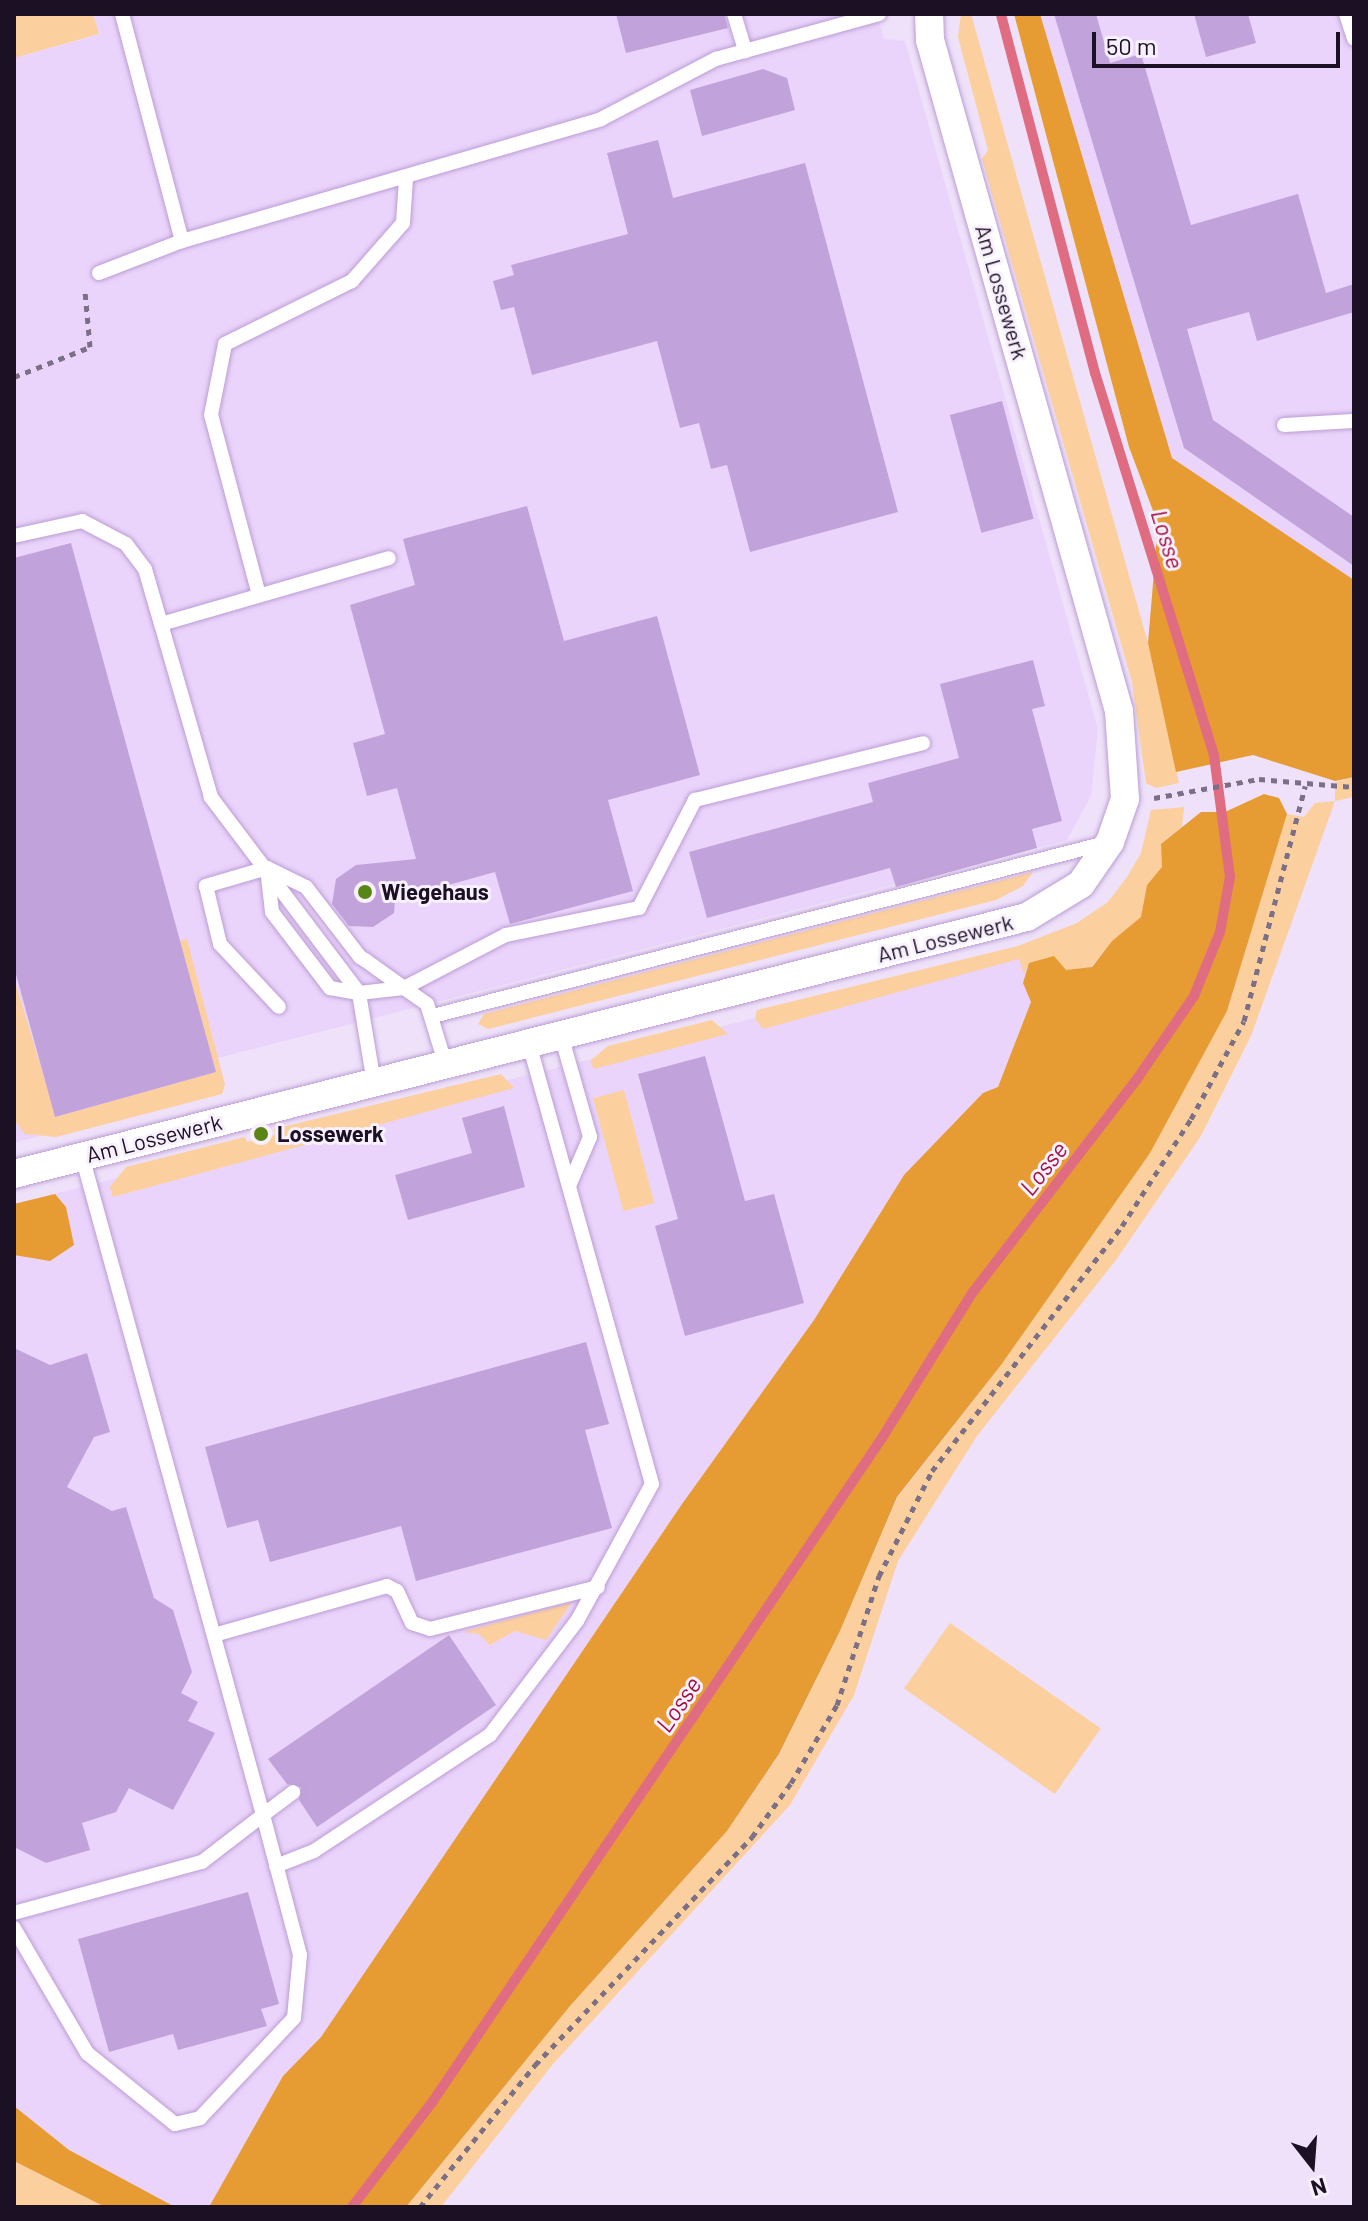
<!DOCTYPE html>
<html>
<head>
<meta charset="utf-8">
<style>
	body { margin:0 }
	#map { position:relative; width:1368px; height:2221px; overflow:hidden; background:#eee1f9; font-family:Barlow,sans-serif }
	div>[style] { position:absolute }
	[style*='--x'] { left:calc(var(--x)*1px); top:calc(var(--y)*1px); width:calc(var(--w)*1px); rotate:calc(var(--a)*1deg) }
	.built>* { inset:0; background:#ead4fb }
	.green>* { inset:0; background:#fcd09e; transform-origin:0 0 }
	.forest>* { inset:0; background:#e79b33 }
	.stream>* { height:10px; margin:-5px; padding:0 5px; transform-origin:5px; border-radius:5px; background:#df6c81 }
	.building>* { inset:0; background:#c1a2da; transform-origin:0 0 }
	.path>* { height:5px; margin-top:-2.5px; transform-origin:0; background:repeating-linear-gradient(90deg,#7c7086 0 6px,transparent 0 12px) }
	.roads { filter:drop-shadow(0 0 2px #bc9dd4) drop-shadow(0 0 2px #bc9dd4) }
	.service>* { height:14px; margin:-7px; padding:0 7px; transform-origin:7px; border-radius:7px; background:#fff }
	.minor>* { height:28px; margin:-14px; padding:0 14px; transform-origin:14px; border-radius:14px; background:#fff }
	.dots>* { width:22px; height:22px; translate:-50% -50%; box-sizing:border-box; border:4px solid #f8f1fd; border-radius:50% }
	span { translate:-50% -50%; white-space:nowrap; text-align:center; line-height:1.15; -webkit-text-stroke:6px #f8f1fd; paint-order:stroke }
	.street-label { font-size:22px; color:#1c1025 }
	.poi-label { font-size:22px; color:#1c1025; font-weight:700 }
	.left { translate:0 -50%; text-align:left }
	.water-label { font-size:24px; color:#a01041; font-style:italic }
	.frame { position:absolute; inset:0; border:16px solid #1c1025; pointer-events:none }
	.north { position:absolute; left:1272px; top:2125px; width:80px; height:80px; -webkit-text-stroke:6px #f8f1fd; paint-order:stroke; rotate:163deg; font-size:22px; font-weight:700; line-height:32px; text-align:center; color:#1c1025 }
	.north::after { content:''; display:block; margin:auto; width:28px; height:36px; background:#1c1025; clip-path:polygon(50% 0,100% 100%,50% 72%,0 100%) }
	.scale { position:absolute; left:1092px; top:32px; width:248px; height:36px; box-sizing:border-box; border:4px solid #1c1025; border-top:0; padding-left:10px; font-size:24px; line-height:28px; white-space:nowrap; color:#1c1025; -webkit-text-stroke:6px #f8f1fd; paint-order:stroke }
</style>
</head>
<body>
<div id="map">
	<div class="built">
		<div style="clip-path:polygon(93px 14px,877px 14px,884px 39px,905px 41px,1098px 729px,1091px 796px,1067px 840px,218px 1058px,225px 1085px,14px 1143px,14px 58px,98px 35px)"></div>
		<div style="clip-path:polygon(1040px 14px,1354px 14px,1354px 580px,1172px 458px)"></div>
		<div style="clip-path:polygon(1030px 949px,1032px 1002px,998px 1088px,904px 1175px,814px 1320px,682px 1504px,321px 2037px,283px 2076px,209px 2207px,105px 2207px,14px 2161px,14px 1204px)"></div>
	</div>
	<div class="green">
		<div style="clip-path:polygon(14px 14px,93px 14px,99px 34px,14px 58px)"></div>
		<div style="clip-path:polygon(961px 14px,971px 14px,1148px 643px,1179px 783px,1156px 788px,1146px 783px,1132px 682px,982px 159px,988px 150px,958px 37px)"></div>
		<div style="clip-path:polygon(1354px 777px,1354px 797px,1335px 801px,1251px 1036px,1201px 1136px,1116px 1260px,977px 1436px,898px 1561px,854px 1695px,790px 1805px,553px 2064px,441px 2207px,406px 2207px,570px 2006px,727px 1831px,779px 1755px,840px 1631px,897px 1498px,1001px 1365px,1227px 1011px,1287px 814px,1304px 817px,1315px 803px,1335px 801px,1335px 782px)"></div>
		<div style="clip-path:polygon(1184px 807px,1182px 827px,1161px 844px,1162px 867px,1147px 885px,1141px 918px,1112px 941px,1091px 967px,1066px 971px,1029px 963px,1024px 974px,1019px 959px,763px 1029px,755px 1019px,757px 1010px,1018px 946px,1077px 923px,1108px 902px,1127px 877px,1141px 853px,1151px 810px)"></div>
		<div style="clip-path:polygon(1033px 872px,1023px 886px,996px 900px,488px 1029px,478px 1024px,484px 1014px)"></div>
		<div style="clip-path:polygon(187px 939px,225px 1085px,222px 1094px,56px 1137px,25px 1134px,14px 1120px,14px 978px,56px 1117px,216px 1072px,180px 941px)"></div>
		<div style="clip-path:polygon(712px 1020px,728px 1034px,594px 1069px,590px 1061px,608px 1046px)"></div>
		<div style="clip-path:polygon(501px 1074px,514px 1088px,113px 1197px,110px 1187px,126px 1167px,245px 1137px,247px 1142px,275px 1135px,274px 1129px)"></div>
		<div style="left:624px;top:1090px;width:117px;height:32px;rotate:75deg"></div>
		<div style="clip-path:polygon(572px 1602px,546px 1640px,515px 1631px,490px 1645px,479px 1634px,463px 1632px)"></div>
		<div style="left:950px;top:1623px;width:184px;height:80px;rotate:35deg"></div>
		<div style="clip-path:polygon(14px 2161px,105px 2207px,14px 2207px)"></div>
	</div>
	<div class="forest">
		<div style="clip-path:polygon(1014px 14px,1040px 14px,1172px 458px,1354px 580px,1354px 777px,1335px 781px,1253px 755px,1176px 772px,1148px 643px,1158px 524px,1129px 447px)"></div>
		<div style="clip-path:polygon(1264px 794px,1279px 798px,1287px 814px,1227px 1011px,1150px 1153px,1001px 1365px,897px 1497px,840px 1631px,779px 1754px,727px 1831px,570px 2006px,406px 2207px,209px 2207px,283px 2076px,321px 2037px,682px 1504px,814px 1320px,904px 1175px,983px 1093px,998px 1087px,1031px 1002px,1023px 983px,1029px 963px,1054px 956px,1066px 970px,1092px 967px,1112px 941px,1141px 917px,1147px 885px,1162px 867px,1161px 844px,1201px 812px,1225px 812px)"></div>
		<div style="clip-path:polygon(55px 1194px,66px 1207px,74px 1245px,50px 1261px,14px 1255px,14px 1204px)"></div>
		<div style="clip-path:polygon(14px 2106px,69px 2150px,175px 2207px,105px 2207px,14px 2161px)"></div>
	</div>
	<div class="stream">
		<div style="--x:352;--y:2207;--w:133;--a:-52.6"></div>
		<div style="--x:433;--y:2101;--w:801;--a:-55.89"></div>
		<div style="--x:882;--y:1438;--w:172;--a:-58.1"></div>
		<div style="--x:973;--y:1292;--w:269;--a:-52.4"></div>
		<div style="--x:1137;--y:1079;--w:101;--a:-55.5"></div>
		<div style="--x:1194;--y:996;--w:69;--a:-67.9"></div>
		<div style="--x:1220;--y:932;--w:56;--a:-79.7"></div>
		<div style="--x:1230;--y:877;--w:123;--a:-97.5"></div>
		<div style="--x:1214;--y:755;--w:400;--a:-107.3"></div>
		<div style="--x:1095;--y:373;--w:371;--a:-104.7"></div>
	</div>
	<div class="building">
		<div style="clip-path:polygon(616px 14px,724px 14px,728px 28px,626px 53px)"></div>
		<div style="clip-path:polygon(1054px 14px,1096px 14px,1110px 63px,1141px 54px,1191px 225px,1298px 194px,1326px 293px,1354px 284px,1354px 312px,1257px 341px,1249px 312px,1187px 329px,1213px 420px,1354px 517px,1354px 566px,1184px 448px)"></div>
		<div style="clip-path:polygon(1194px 14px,1248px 14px,1256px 43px,1206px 57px)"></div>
		<div style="clip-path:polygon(763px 69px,787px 78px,795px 110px,702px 136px,690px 90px)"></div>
		<div style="clip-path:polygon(658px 140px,673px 198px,805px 163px,898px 512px,750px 552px,727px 465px,711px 469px,699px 423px,680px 428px,657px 341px,532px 375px,514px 307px,501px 310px,493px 281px,514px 275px,511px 265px,628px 234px,607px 153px)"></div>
		<div style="left:1002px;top:401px;width:122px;height:54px;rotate:75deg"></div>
		<div style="clip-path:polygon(527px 506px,564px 641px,657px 616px,700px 775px,608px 800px,633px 891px,510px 924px,495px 872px,395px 900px,394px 913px,373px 927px,349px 926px,332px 904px,336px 879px,356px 865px,416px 859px,397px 788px,367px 796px,353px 743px,385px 734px,350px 605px,415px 585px,403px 539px)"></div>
		<div style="clip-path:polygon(71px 543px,216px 1072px,55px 1117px,14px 967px,14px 558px)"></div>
		<div style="clip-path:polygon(1033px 660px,1045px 706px,1032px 709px,1062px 821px,1032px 829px,1037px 848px,896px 887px,890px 868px,707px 918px,689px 852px,873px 802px,868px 783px,959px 758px,940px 684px)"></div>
		<div style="clip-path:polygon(705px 1056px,745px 1201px,774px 1194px,804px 1303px,685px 1336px,655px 1226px,678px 1219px,638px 1074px)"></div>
		<div style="clip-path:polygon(504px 1106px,525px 1187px,408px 1220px,395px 1175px,472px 1153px,462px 1118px)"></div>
		<div style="clip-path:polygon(586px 1342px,609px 1424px,585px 1430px,612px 1528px,416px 1581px,401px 1526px,270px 1562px,258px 1520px,227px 1528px,205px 1447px)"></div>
		<div style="clip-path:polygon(14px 1348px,50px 1365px,87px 1353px,110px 1432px,94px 1437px,67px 1487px,112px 1511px,126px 1507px,154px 1598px,173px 1610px,192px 1672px,181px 1693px,198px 1702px,188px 1721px,215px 1733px,173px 1810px,129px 1788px,116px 1812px,82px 1823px,90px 1850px,46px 1863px,14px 1847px)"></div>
		<div style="clip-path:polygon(449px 1635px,496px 1705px,317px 1827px,299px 1800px,301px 1787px,287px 1784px,268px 1759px)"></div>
		<div style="clip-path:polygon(248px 1892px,279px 2004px,261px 2009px,267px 2026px,178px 2050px,173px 2034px,109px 2052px,78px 1939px)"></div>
	</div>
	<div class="path">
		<div style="--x:14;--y:377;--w:82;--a:-21.5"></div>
		<div style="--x:90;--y:347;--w:56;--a:-95.1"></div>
		<div style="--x:1154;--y:798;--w:107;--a:-10.3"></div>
		<div style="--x:1259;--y:779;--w:95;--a:4.8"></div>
		<div style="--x:420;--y:2207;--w:183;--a:-51"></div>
		<div style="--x:535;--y:2065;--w:315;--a:-46.4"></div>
		<div style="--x:752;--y:1837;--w:67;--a:-54.2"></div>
		<div style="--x:791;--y:1783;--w:91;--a:-59.5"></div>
		<div style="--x:837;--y:1705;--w:136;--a:-72"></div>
		<div style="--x:879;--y:1576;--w:118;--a:-63.2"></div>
		<div style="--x:932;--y:1471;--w:310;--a:-52.2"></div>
		<div style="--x:1122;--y:1226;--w:127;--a:-57.2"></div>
		<div style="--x:1191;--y:1119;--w:111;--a:-61.6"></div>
		<div style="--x:1244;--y:1021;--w:243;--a:-75.4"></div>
	</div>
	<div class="roads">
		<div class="service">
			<div style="--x:122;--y:14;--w:235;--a:75.2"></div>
			<div style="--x:734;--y:14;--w:39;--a:73"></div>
			<div style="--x:1346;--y:14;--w:26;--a:72"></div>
			<div style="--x:99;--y:273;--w:89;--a:-21.1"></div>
			<div style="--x:182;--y:241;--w:436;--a:-16.2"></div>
			<div style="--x:601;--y:119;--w:130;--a:-27.6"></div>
			<div style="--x:716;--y:59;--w:169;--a:-15.4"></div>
			<div style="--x:1284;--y:425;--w:70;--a:-3.3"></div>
			<div style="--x:14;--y:536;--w:70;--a:-12.4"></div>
			<div style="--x:82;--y:521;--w:50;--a:27.6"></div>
			<div style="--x:126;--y:544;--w:31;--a:53"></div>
			<div style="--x:145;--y:569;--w:57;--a:73.8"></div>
			<div style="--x:259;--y:595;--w:186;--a:-104.9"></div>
			<div style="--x:211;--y:415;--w:72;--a:-78.8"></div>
			<div style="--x:225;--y:344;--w:142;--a:-26.4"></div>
			<div style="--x:352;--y:281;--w:77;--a:-48.7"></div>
			<div style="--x:403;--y:223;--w:44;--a:-86.1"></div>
			<div style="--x:267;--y:868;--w:64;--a:163.6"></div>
			<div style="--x:206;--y:886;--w:60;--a:76.4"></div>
			<div style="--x:220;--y:944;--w:86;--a:46.9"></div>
			<div style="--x:433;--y:1016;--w:695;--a:-14.42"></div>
			<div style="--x:561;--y:1035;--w:106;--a:74.1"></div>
			<div style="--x:590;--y:1137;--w:53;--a:113.2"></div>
			<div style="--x:446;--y:1066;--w:65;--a:-107"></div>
			<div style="--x:427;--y:1004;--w:28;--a:-145"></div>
			<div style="--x:404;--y:988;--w:48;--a:-144.3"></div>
			<div style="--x:365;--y:960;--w:6;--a:-149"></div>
			<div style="--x:360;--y:957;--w:88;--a:-127.6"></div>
			<div style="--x:306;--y:887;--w:43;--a:-154"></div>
			<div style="--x:267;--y:868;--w:44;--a:83.5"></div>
			<div style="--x:272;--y:912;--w:96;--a:52.7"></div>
			<div style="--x:330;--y:988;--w:29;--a:10"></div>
			<div style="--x:359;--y:993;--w:45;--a:-6.3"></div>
			<div style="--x:404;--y:988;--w:115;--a:-27.5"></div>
			<div style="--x:506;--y:935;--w:136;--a:-11.5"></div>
			<div style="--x:639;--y:908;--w:122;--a:-62.6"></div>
			<div style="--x:695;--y:800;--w:235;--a:-14"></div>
			<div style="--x:374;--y:1083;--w:91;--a:-99.5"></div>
			<div style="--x:359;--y:993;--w:246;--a:-127.1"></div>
			<div style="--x:211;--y:797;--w:180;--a:-106.1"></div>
			<div style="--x:161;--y:624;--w:237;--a:-16.1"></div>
			<div style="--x:214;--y:1635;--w:180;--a:-15.8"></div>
			<div style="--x:387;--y:1586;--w:11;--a:27"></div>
			<div style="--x:397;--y:1591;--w:35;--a:65"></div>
			<div style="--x:412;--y:1623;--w:19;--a:18"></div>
			<div style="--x:430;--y:1629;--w:173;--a:-14"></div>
			<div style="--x:276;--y:1866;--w:41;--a:-21.5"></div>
			<div style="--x:314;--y:1851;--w:211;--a:-33.4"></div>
			<div style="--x:490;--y:1735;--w:143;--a:-52.7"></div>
			<div style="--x:577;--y:1621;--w:156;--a:-61.3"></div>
			<div style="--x:652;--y:1484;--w:457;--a:-105.6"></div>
			<div style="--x:14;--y:1913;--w:195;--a:-15.2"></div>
			<div style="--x:202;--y:1862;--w:77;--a:-37.6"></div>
			<div style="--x:263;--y:1815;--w:683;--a:-105.36"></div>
			<div style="--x:14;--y:1928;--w:145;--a:59.7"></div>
			<div style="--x:87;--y:2053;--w:113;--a:38.9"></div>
			<div style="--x:175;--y:2124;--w:26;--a:-13"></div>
			<div style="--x:200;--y:2118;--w:137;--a:-46.8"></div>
			<div style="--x:294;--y:2018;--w:63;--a:-84.6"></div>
			<div style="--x:300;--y:1955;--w:145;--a:-104.8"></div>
			<div style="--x:263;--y:1815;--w:38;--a:-37"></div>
		</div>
		<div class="minor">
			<div style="--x:14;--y:1174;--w:1045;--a:-14.24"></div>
			<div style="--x:1027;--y:917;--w:63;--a:-31.4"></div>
			<div style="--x:1081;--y:884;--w:51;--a:-55.4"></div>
			<div style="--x:1110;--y:842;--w:46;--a:-70.8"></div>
			<div style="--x:1125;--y:799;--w:88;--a:-93.9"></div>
			<div style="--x:1119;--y:711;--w:697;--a:-105.73"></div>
			<div style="--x:930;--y:40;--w:26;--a:-92"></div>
		</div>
	</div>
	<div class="dots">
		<div style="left:365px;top:892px;background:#588514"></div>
		<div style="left:261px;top:1134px;background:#588514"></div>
	</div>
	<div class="street-label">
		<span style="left:1002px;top:292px;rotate:74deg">Am Lossewerk</span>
		<span style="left:945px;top:938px;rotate:-14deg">Am Lossewerk</span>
		<span style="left:154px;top:1138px;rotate:-14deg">Am Lossewerk</span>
	</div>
	<div class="poi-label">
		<span class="left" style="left:381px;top:892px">Wiegehaus</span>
		<span class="left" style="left:277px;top:1134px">Lossewerk</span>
	</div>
	<div class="water-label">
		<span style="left:1168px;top:539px;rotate:73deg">Losse</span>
		<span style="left:1043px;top:1168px;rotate:-52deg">Losse</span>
		<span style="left:678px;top:1704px;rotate:-56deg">Losse</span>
	</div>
	<div class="frame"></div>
	<div class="north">N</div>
	<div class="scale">50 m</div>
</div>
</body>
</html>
